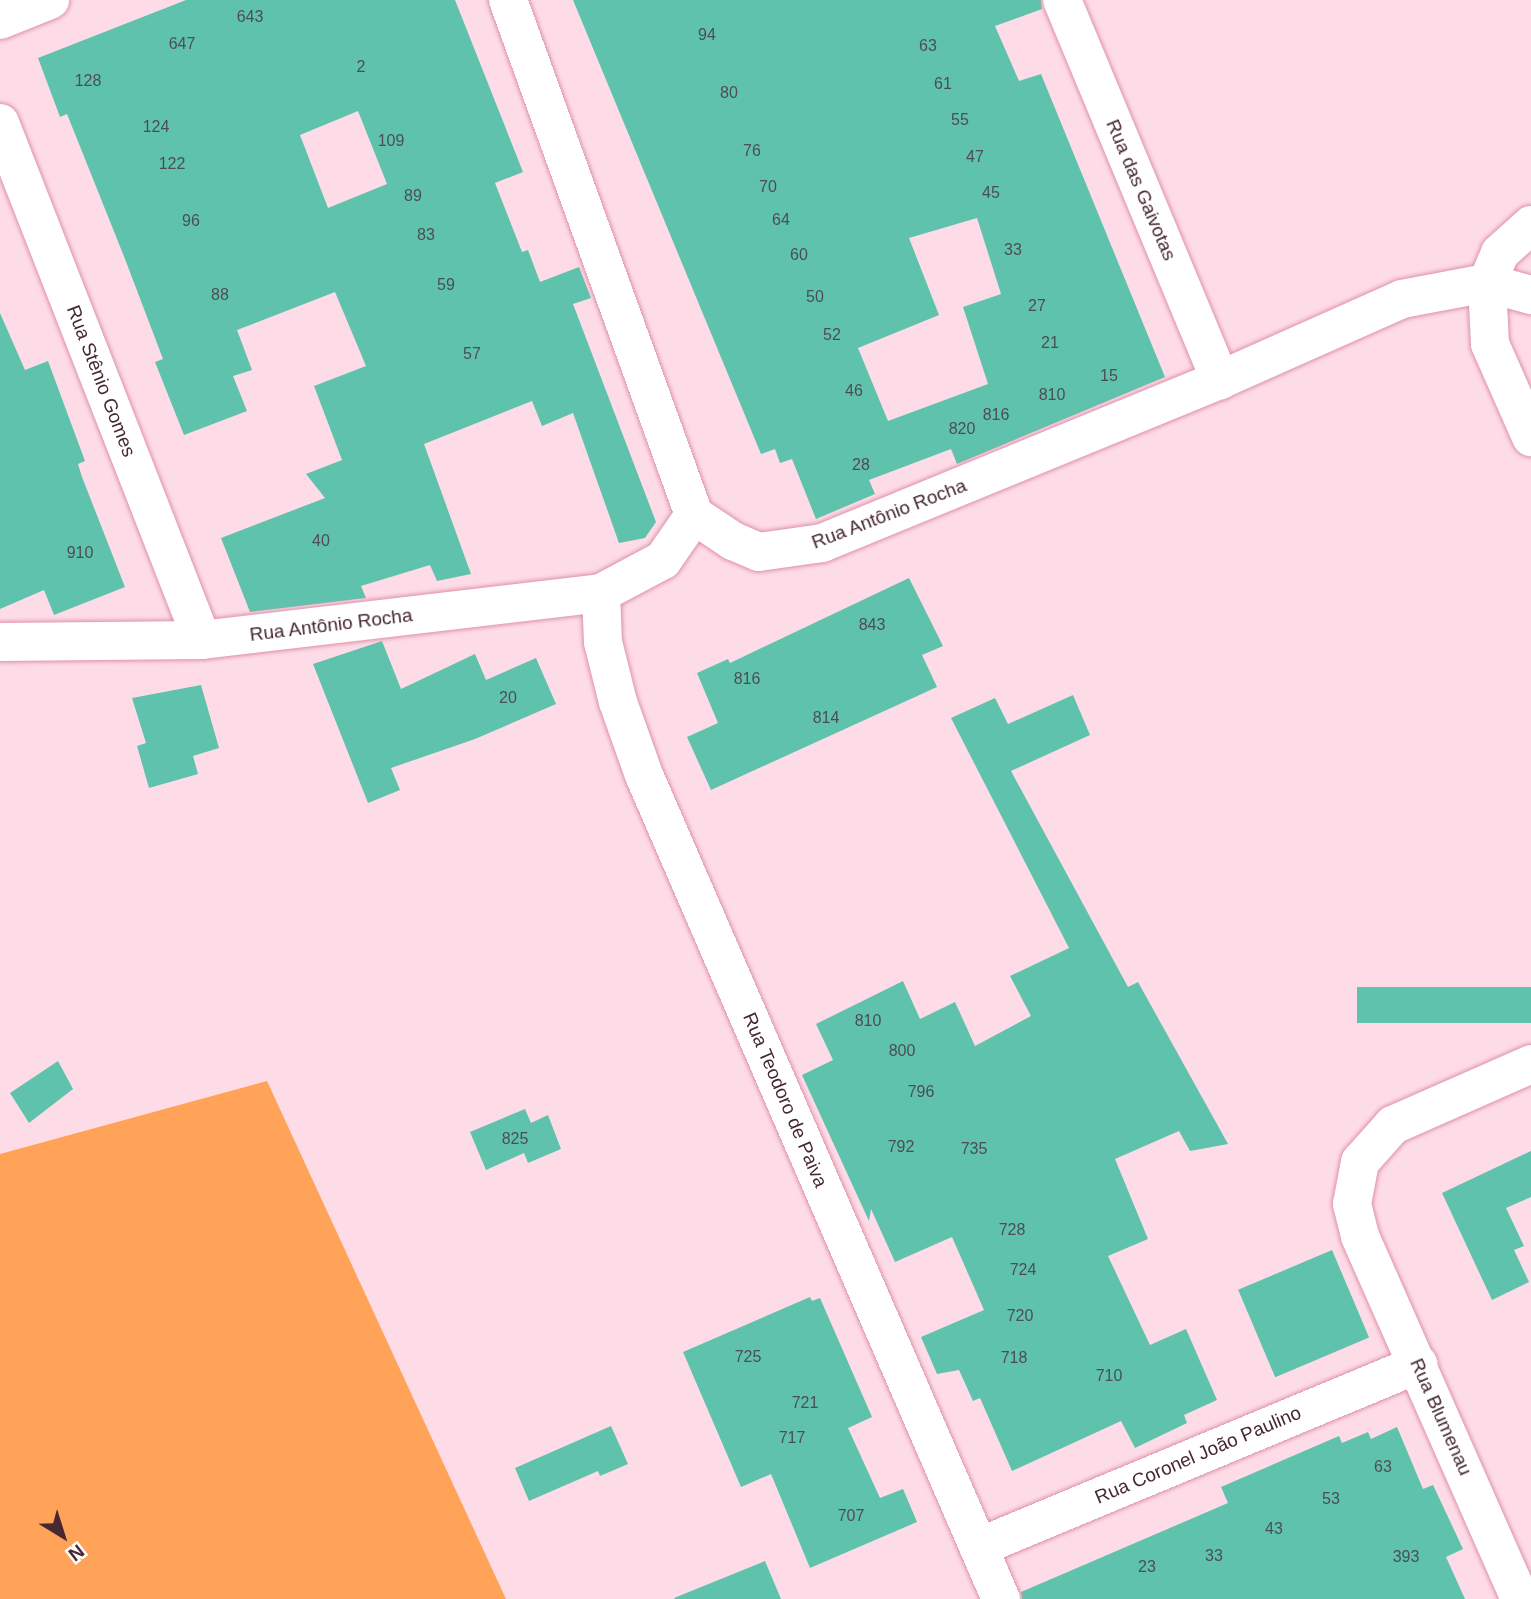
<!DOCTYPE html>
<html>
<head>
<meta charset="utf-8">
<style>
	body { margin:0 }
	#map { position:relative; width:1531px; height:1599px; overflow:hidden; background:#fedce7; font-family:Arial,sans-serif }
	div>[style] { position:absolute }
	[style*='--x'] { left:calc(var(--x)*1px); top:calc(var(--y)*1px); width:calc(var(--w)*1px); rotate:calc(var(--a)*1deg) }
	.green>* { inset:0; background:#ffa358 }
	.building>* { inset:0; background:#5fc2ad; transform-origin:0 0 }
	.roads { filter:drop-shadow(0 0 2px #de91ab) drop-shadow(0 0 2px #de91ab) }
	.minor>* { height:38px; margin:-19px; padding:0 19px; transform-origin:19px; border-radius:19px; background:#fff }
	span { translate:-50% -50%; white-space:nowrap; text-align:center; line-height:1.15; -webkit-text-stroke:7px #fff; paint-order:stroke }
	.number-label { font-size:16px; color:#4d4e52 }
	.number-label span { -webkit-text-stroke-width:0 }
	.street-label { font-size:19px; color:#472833 }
	.north { position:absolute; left:28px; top:1501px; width:70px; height:70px; -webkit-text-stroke:5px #fff; paint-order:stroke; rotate:142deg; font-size:19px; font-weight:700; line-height:28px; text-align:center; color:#472833 }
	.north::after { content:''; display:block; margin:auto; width:24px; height:32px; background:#472833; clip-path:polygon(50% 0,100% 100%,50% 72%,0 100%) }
</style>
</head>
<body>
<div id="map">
	<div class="green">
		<div style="clip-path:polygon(267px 1081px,506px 1599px,0 1599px,0 1154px)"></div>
	</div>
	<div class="building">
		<div style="clip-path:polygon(evenodd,186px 0,455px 0,523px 172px,495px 183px,522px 252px,528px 250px,540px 282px,579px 267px,591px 298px,573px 304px,656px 522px,645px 538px,619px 543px,573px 413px,542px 426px,532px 401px,424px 444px,471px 574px,437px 581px,430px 565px,361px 586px,366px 598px,250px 612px,221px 538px,325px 498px,306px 474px,342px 460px,314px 386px,366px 366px,335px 292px,237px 330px,252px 370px,233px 376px,247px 411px,184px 435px,155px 362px,163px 359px,125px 259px,67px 114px,60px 117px,38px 58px,186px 0,358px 111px,387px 184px,328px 208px,300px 135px,358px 111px)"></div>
		<div style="clip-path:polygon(evenodd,573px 0,1041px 0,1042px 9px,995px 26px,1019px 81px,1041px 74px,1165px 377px,957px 464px,951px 449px,869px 480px,875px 494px,816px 519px,792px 459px,780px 463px,775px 449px,761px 454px,573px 0,977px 218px,1001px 294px,963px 307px,988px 384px,888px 421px,858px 348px,939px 315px,909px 238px,977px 218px)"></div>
		<div style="clip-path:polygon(0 313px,25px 370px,48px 361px,85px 461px,78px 464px,82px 477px,125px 587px,54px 615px,44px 590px,0 609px)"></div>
		<div style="clip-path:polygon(909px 578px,943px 646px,922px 655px,937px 687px,711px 790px,687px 737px,718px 723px,697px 673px,728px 659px,730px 663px)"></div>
		<div style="clip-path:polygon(382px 641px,401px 689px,475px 654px,486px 680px,536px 658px,556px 704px,475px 739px,391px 768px,400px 790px,368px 803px,313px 664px)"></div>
		<div style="clip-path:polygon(201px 685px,219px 748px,193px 756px,198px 774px,149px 788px,137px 746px,146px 743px,132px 698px)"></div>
		<div style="clip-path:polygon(1073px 695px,1090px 735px,1011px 771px,1128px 987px,1138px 982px,1228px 1144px,1190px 1151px,1179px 1131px,1115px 1159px,1148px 1239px,1108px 1256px,1150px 1345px,1186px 1329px,1217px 1400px,1184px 1415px,1187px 1423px,1135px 1448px,1121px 1421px,1012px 1471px,980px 1398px,973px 1401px,959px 1370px,937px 1374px,921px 1337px,984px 1310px,952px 1237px,895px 1262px,871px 1209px,869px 1221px,802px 1075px,833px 1060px,816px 1024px,903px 981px,920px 1019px,955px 1002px,975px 1046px,1031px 1016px,1010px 976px,1069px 948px,951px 718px,995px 698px,1008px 724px)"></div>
		<div style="left:1531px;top:987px;width:36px;height:174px;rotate:90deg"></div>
		<div style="clip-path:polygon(58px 1061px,73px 1089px,29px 1123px,10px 1093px)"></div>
		<div style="clip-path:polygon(525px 1109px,531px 1123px,548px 1115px,561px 1149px,528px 1163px,524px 1153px,486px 1170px,470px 1132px)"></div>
		<div style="clip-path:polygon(1531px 1151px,1531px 1197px,1506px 1208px,1524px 1246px,1514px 1250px,1529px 1282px,1492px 1300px,1442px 1193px)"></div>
		<div style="left:1332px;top:1250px;width:95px;height:102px;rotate:67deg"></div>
		<div style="clip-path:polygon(810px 1297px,812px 1301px,820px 1298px,872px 1417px,848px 1428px,880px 1498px,903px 1489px,917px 1522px,810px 1568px,771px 1474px,741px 1487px,683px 1352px)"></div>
		<div style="clip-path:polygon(611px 1426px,628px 1464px,600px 1476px,598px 1471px,529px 1501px,515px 1468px)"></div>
		<div style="clip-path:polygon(1397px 1427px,1423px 1489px,1433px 1485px,1463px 1549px,1446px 1557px,1465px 1599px,1022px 1599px,1021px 1592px,1228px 1503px,1221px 1487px,1339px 1436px,1342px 1443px,1368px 1432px,1371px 1439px)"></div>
		<div style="clip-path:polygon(765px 1561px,781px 1599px,675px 1599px,674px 1598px)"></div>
	</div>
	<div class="roads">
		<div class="minor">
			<div style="--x:508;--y:0;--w:548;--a:70.14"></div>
			<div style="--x:1062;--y:0;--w:412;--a:67.4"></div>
			<div style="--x:0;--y:20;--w:54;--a:-21.8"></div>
			<div style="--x:0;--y:123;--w:555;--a:68.66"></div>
			<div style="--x:1531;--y:225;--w:42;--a:137.9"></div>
			<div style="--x:1500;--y:253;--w:33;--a:113"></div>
			<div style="--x:1487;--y:283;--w:61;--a:87.2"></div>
			<div style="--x:1490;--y:344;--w:102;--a:66.2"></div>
			<div style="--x:601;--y:593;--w:49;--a:87.7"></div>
			<div style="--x:603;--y:642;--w:62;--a:76"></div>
			<div style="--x:618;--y:702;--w:77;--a:70.4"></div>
			<div style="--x:644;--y:775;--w:898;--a:66.58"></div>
			<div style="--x:0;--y:642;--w:202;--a:-0.6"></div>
			<div style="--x:202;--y:640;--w:402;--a:-6.7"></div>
			<div style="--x:601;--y:593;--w:70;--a:-28"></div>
			<div style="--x:663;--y:560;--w:55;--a:-55.4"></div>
			<div style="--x:694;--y:515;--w:47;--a:33.7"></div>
			<div style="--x:733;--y:541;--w:28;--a:23"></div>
			<div style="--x:759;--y:552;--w:64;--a:-8.1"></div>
			<div style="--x:822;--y:543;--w:430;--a:-22.3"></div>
			<div style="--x:1220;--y:380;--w:199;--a:-24"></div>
			<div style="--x:1402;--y:299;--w:86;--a:-10.7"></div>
			<div style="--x:1487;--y:283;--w:46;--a:15.3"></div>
			<div style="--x:979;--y:1547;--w:476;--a:-22.6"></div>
			<div style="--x:1520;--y:1599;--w:397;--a:-113.8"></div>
			<div style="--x:1360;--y:1236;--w:33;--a:-104"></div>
			<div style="--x:1352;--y:1204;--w:43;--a:-79.2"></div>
			<div style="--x:1360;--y:1162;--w:50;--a:-48.3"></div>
			<div style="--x:1393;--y:1125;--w:151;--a:-23.8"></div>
		</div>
	</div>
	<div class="number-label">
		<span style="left:250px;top:17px">643</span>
		<span style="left:707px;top:35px">94</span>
		<span style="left:182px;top:44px">647</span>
		<span style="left:928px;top:46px">63</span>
		<span style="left:361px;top:67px">2</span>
		<span style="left:88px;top:81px">128</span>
		<span style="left:943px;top:84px">61</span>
		<span style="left:729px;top:93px">80</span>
		<span style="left:960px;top:120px">55</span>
		<span style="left:156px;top:127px">124</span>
		<span style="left:391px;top:141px">109</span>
		<span style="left:752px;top:151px">76</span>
		<span style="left:975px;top:157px">47</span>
		<span style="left:172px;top:164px">122</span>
		<span style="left:768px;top:187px">70</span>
		<span style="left:991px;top:193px">45</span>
		<span style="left:413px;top:196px">89</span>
		<span style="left:781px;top:220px">64</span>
		<span style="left:191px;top:221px">96</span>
		<span style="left:426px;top:235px">83</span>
		<span style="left:1013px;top:250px">33</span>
		<span style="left:799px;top:255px">60</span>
		<span style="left:446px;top:285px">59</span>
		<span style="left:220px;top:295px">88</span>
		<span style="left:815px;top:297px">50</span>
		<span style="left:1037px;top:306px">27</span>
		<span style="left:832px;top:335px">52</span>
		<span style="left:1050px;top:343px">21</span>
		<span style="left:472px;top:354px">57</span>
		<span style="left:1109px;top:376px">15</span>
		<span style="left:854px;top:391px">46</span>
		<span style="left:1052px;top:395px">810</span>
		<span style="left:996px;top:415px">816</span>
		<span style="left:962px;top:429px">820</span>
		<span style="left:861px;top:465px">28</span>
		<span style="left:321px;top:541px">40</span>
		<span style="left:80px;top:553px">910</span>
		<span style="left:872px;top:625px">843</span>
		<span style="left:747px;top:679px">816</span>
		<span style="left:508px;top:698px">20</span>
		<span style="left:826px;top:718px">814</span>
		<span style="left:868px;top:1021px">810</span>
		<span style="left:902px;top:1051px">800</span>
		<span style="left:921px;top:1092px">796</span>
		<span style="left:515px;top:1139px">825</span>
		<span style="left:901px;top:1147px">792</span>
		<span style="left:974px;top:1149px">735</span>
		<span style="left:1012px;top:1230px">728</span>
		<span style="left:1023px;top:1270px">724</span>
		<span style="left:1020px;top:1316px">720</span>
		<span style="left:748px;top:1357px">725</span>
		<span style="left:1014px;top:1358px">718</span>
		<span style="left:1109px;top:1376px">710</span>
		<span style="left:805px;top:1403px">721</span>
		<span style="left:792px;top:1438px">717</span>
		<span style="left:1383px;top:1467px">63</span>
		<span style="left:1331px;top:1499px">53</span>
		<span style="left:851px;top:1516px">707</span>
		<span style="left:1274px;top:1529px">43</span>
		<span style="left:1214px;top:1556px">33</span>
		<span style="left:1406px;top:1557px">393</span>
		<span style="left:1147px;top:1567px">23</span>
	</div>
	<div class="street-label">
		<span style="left:1141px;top:190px;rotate:67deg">Rua das Gaivotas</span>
		<span style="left:101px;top:381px;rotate:69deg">Rua Stênio Gomes</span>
		<span style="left:889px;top:514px;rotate:-21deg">Rua Antônio Rocha</span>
		<span style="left:331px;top:625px;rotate:-7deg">Rua Antônio Rocha</span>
		<span style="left:785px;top:1100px;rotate:67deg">Rua Teodoro de Paiva</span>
		<span style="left:1441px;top:1417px;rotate:66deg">Rua Blumenau</span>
		<span style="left:1198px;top:1455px;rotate:-23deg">Rua Coronel João Paulino</span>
	</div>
	<div class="north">N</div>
</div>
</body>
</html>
